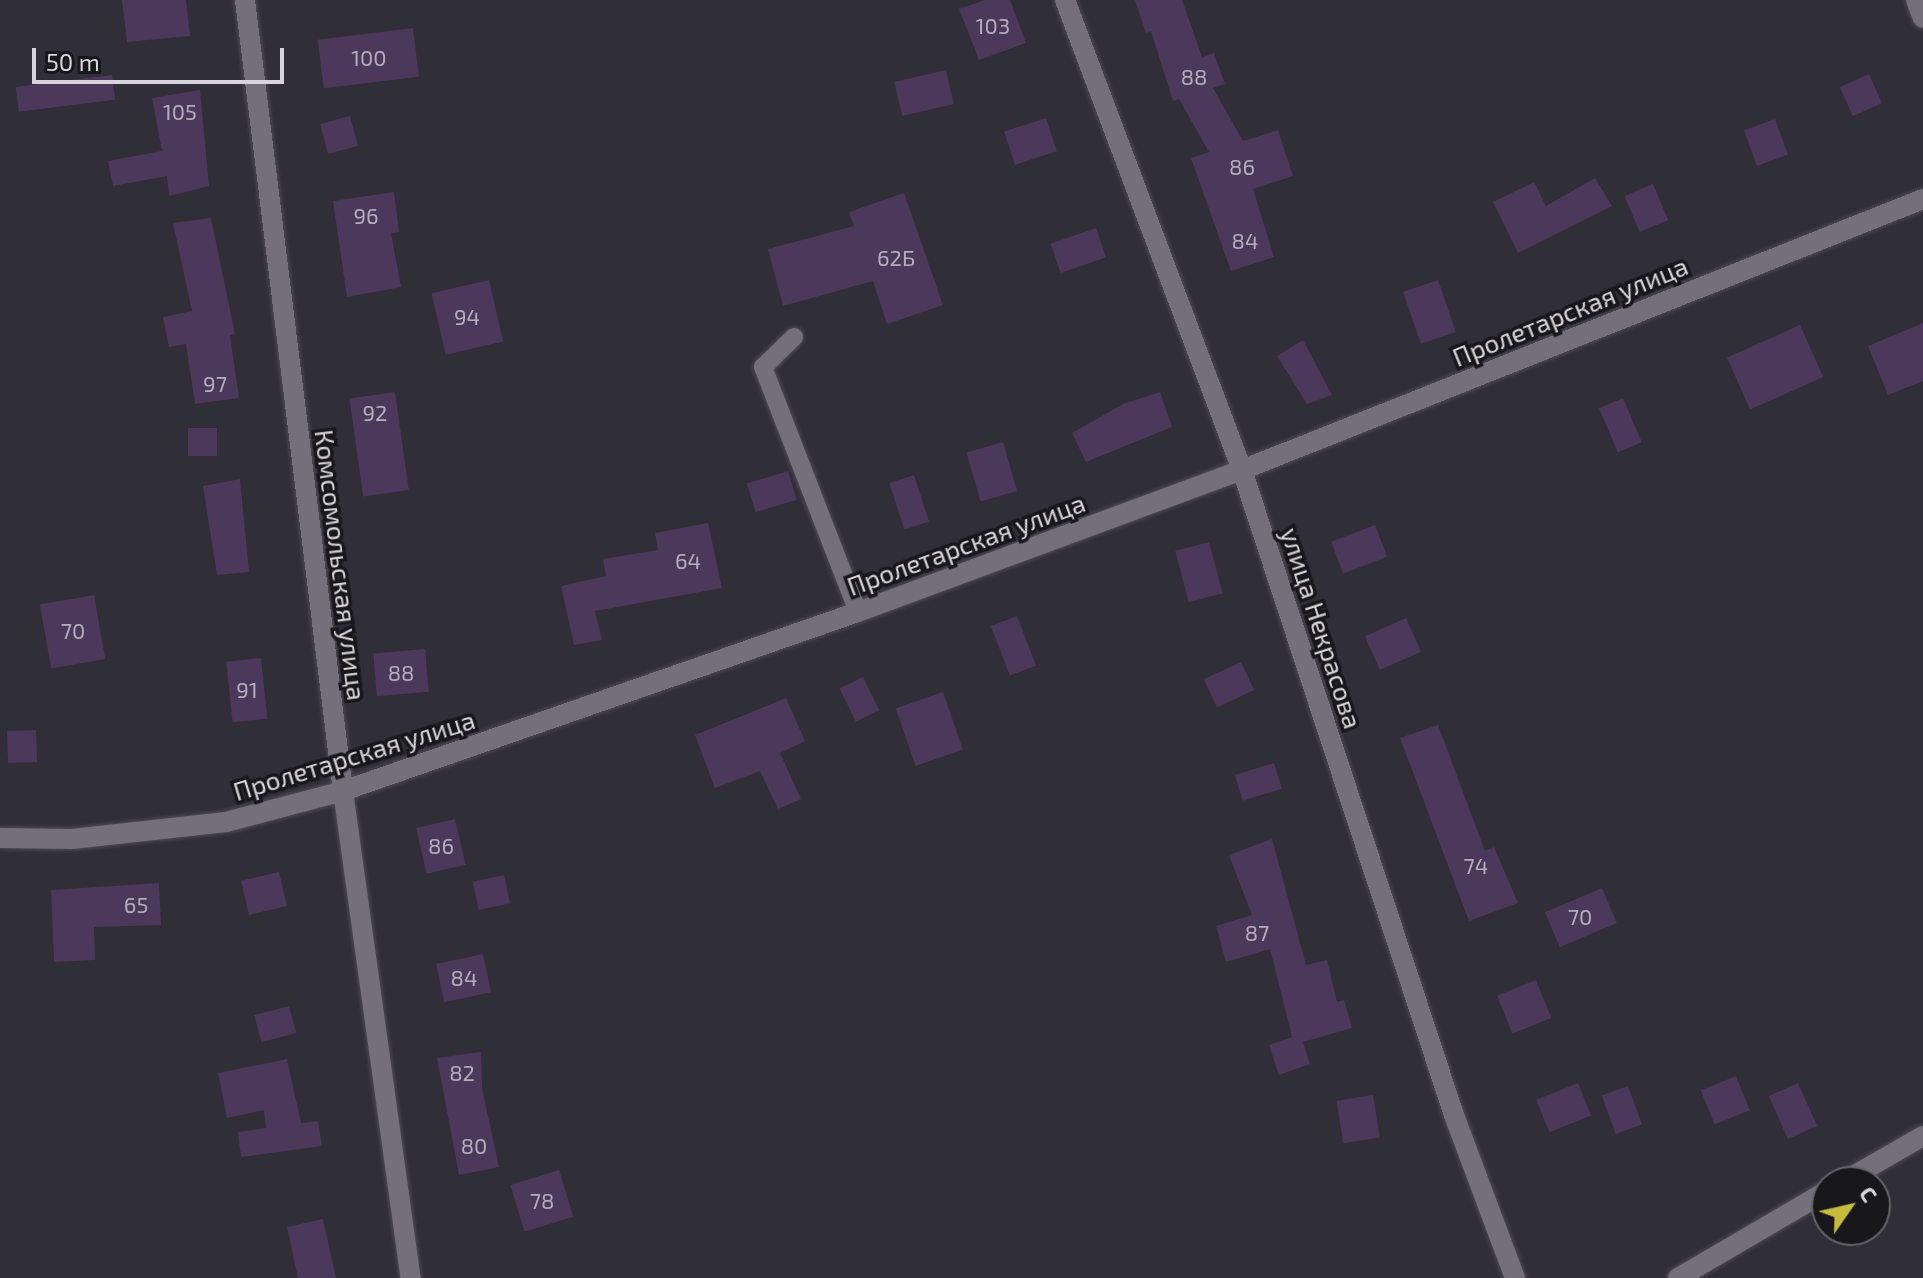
<!DOCTYPE html>
<html>
<head>
<meta charset="utf-8">
<style>
	body { margin:0 }
	#map { position:relative; width:1923px; height:1278px; overflow:hidden; background:#302e36; font-family:"Exo 2",sans-serif }
	div>[style] { position:absolute }
	[style*='--x'] { left:calc(var(--x)*1px); top:calc(var(--y)*1px); width:calc(var(--w)*1px); rotate:calc(var(--a)*1deg) }
	.building>* { inset:0; background:#4c385b; transform-origin:0 0 }
	.roads { filter:drop-shadow(0 0 2px #4d4b53) drop-shadow(0 0 2px #4d4b53) }
	.lane>* { height:18px; margin:-9px; padding:0 9px; transform-origin:9px; border-radius:9px; background:#73707a }
	.street>* { height:20px; margin:-10px; padding:0 10px; transform-origin:10px; border-radius:10px; background:#73707a }
	span { translate:-50% -50%; white-space:nowrap; text-align:center; line-height:1.15; -webkit-text-stroke:7px #18171b; paint-order:stroke }
	.number-label { font-size:22px; color:#b4aebb }
	.number-label span { -webkit-text-stroke-width:0 }
	.street-label { font-size:26px; color:#d7d5db }
	.north { position:absolute; left:1811px; top:1166px; width:80px; height:80px; box-sizing:border-box; background:#18171b; border:2px solid #646368; border-radius:50%; rotate:56deg; font-size:22px; font-weight:700; line-height:32px; text-align:center; color:#d7d5db }
	.north::after { content:''; display:block; margin:auto; width:28px; height:36px; background:#c7bb3c; clip-path:polygon(50% 0,100% 100%,50% 72%,0 100%) }
	.scale { position:absolute; left:32px; top:48px; width:252px; height:36px; box-sizing:border-box; border:4px solid #d7d5db; border-top:0; padding-left:10px; font-size:24px; line-height:28px; white-space:nowrap; color:#d7d5db; -webkit-text-stroke:6px #18171b; paint-order:stroke }
</style>
</head>
<body>
<div id="map">
	<div class="building">
		<div style="clip-path:polygon(122px 0,186px 0,190px 36px,127px 42px)"></div>
		<div style="clip-path:polygon(985px 0,1010px 0,1026px 43px,979px 60px,959px 9px)"></div>
		<div style="clip-path:polygon(1135px 0,1182px 0,1202px 57px,1214px 53px,1225px 84px,1213px 88px,1243px 141px,1278px 130px,1293px 176px,1253px 189px,1274px 257px,1231px 271px,1191px 158px,1209px 152px,1179px 99px,1173px 101px,1151px 31px,1146px 33px)"></div>
		<div style="left:413px;top:28px;width:49px;height:96px;rotate:83deg"></div>
		<div style="left:946px;top:70px;width:35px;height:53px;rotate:77deg"></div>
		<div style="left:1869px;top:74px;width:32px;height:32px;rotate:66deg"></div>
		<div style="left:112px;top:75px;width:25px;height:97px;rotate:83deg"></div>
		<div style="clip-path:polygon(200px 90px,209px 186px,169px 196px,167px 176px,113px 186px,108px 161px,162px 151px,152px 98px)"></div>
		<div style="left:350px;top:116px;width:31px;height:31px;rotate:75deg"></div>
		<div style="left:1046px;top:118px;width:35px;height:44px;rotate:72deg"></div>
		<div style="left:1775px;top:119px;width:38px;height:33px;rotate:70deg"></div>
		<div style="clip-path:polygon(1595px 178px,1612px 206px,1518px 253px,1493px 202px,1534px 182px,1546px 206px)"></div>
		<div style="left:1653px;top:184px;width:39px;height:31px;rotate:67deg"></div>
		<div style="clip-path:polygon(394px 192px,399px 232px,391px 233px,401px 287px,347px 297px,333px 201px)"></div>
		<div style="clip-path:polygon(904px 193px,943px 305px,887px 324px,873px 281px,783px 306px,768px 249px,854px 226px,849px 212px)"></div>
		<div style="clip-path:polygon(211px 218px,235px 334px,230px 335px,239px 398px,195px 404px,186px 344px,169px 347px,163px 317px,192px 311px,173px 223px)"></div>
		<div style="left:1096px;top:228px;width:31px;height:48px;rotate:71deg"></div>
		<div style="left:489px;top:280px;width:63px;height:59px;rotate:77deg"></div>
		<div style="left:1438px;top:280px;width:55px;height:37px;rotate:71deg"></div>
		<div style="clip-path:polygon(1923px 323px,1923px 381px,1888px 395px,1868px 346px)"></div>
		<div style="left:1800px;top:325px;width:57px;height:80px;rotate:66deg"></div>
		<div style="clip-path:polygon(1303px 340px,1332px 395px,1307px 404px,1277px 356px)"></div>
		<div style="left:395px;top:392px;width:99px;height:46px;rotate:82deg"></div>
		<div style="clip-path:polygon(1160px 392px,1172px 427px,1086px 462px,1072px 433px,1123px 404px)"></div>
		<div style="left:1623px;top:398px;width:48px;height:26px;rotate:67deg"></div>
		<div style="left:217px;top:428px;width:28px;height:29px;rotate:90deg"></div>
		<div style="left:1003px;top:442px;width:51px;height:38px;rotate:74deg"></div>
		<div style="left:788px;top:471px;width:30px;height:43px;rotate:73deg"></div>
		<div style="left:914px;top:475px;width:49px;height:26px;rotate:72deg"></div>
		<div style="clip-path:polygon(240px 479px,249px 572px,217px 575px,203px 486px)"></div>
		<div style="clip-path:polygon(708px 523px,722px 588px,595px 611px,602px 640px,574px 645px,561px 586px,606px 576px,603px 559px,658px 550px,655px 533px)"></div>
		<div style="left:1375px;top:525px;width:34px;height:47px;rotate:69deg"></div>
		<div style="left:1209px;top:542px;width:53px;height:35px;rotate:75deg"></div>
		<div style="left:94px;top:595px;width:65px;height:55px;rotate:80deg"></div>
		<div style="left:1017px;top:616px;width:53px;height:28px;rotate:69deg"></div>
		<div style="left:1406px;top:618px;width:37px;height:45px;rotate:66deg"></div>
		<div style="left:425px;top:649px;width:43px;height:52px;rotate:85deg"></div>
		<div style="left:261px;top:658px;width:61px;height:35px;rotate:84deg"></div>
		<div style="left:1241px;top:662px;width:31px;height:41px;rotate:65deg"></div>
		<div style="left:863px;top:677px;width:37px;height:26px;rotate:64deg"></div>
		<div style="left:943px;top:692px;width:61px;height:50px;rotate:71deg"></div>
		<div style="clip-path:polygon(786px 698px,805px 741px,780px 753px,801px 799px,778px 809px,760px 771px,715px 788px,695px 735px)"></div>
		<div style="clip-path:polygon(1438px 725px,1485px 851px,1494px 847px,1518px 903px,1469px 921px,1400px 738px)"></div>
		<div style="left:36px;top:730px;width:32px;height:29px;rotate:88deg"></div>
		<div style="left:1274px;top:763px;width:27px;height:41px;rotate:73deg"></div>
		<div style="left:455px;top:819px;width:47px;height:40px;rotate:77deg"></div>
		<div style="clip-path:polygon(1272px 839px,1306px 965px,1327px 960px,1337px 1002px,1344px 1000px,1352px 1028px,1303px 1042px,1310px 1064px,1279px 1075px,1269px 1045px,1292px 1037px,1270px 949px,1226px 962px,1216px 926px,1252px 915px,1229px 855px)"></div>
		<div style="left:279px;top:872px;width:35px;height:39px;rotate:77deg"></div>
		<div style="left:504px;top:875px;width:29px;height:32px;rotate:78deg"></div>
		<div style="clip-path:polygon(159px 883px,161px 925px,94px 927px,95px 960px,54px 962px,51px 890px)"></div>
		<div style="left:1602px;top:888px;width:38px;height:62px;rotate:67deg"></div>
		<div style="left:483px;top:954px;width:39px;height:48px;rotate:78deg"></div>
		<div style="left:1536px;top:980px;width:41px;height:42px;rotate:68deg"></div>
		<div style="left:289px;top:1006px;width:28px;height:36px;rotate:75deg"></div>
		<div style="clip-path:polygon(481px 1052px,482px 1088px,499px 1167px,459px 1175px,437px 1058px)"></div>
		<div style="clip-path:polygon(287px 1059px,301px 1123px,318px 1121px,322px 1146px,241px 1157px,238px 1132px,266px 1128px,264px 1110px,227px 1118px,218px 1073px)"></div>
		<div style="left:1736px;top:1076px;width:37px;height:38px;rotate:68deg"></div>
		<div style="left:1578px;top:1083px;width:35px;height:45px;rotate:68deg"></div>
		<div style="left:1798px;top:1083px;width:47px;height:32px;rotate:66deg"></div>
		<div style="left:1628px;top:1086px;width:41px;height:28px;rotate:70deg"></div>
		<div style="left:1373px;top:1095px;width:43px;height:37px;rotate:81deg"></div>
		<div style="left:559px;top:1170px;width:49px;height:51px;rotate:73deg"></div>
		<div style="clip-path:polygon(323px 1219px,336px 1278px,298px 1278px,287px 1227px)"></div>
	</div>
	<div class="roads">
		<div class="lane">
			<div style="--x:794;--y:337;--w:43;--a:135.9"></div>
			<div style="--x:763;--y:367;--w:263;--a:68.8"></div>
		</div>
		<div class="street">
			<div style="--x:245;--y:0;--w:797;--a:82.94"></div>
			<div style="--x:343;--y:791;--w:492;--a:82.1"></div>
			<div style="--x:1065;--y:0;--w:502;--a:69.36"></div>
			<div style="--x:1242;--y:470;--w:679;--a:71.81"></div>
			<div style="--x:1454;--y:1115;--w:174;--a:69.5"></div>
			<div style="--x:1916;--y:0;--w:19;--a:69"></div>
			<div style="--x:0;--y:838;--w:72;--a:0.8"></div>
			<div style="--x:72;--y:839;--w:155;--a:-6.3"></div>
			<div style="--x:226;--y:822;--w:121;--a:-14.8"></div>
			<div style="--x:343;--y:791;--w:545;--a:-19.17"></div>
			<div style="--x:858;--y:612;--w:409;--a:-20.3"></div>
			<div style="--x:1242;--y:470;--w:733;--a:-21.7"></div>
			<div style="--x:1843;--y:1182;--w:92;--a:-29.9"></div>
			<div style="--x:1678;--y:1278;--w:173;--a:-30.3"></div>
		</div>
	</div>
	<div class="number-label">
		<span style="left:993px;top:26px">103</span>
		<span style="left:369px;top:58px">100</span>
		<span style="left:1194px;top:77px">88</span>
		<span style="left:180px;top:112px">105</span>
		<span style="left:1242px;top:167px">86</span>
		<span style="left:366px;top:216px">96</span>
		<span style="left:1245px;top:241px">84</span>
		<span style="left:896px;top:258px">62Б</span>
		<span style="left:467px;top:317px">94</span>
		<span style="left:215px;top:384px">97</span>
		<span style="left:375px;top:413px">92</span>
		<span style="left:688px;top:561px">64</span>
		<span style="left:73px;top:631px">70</span>
		<span style="left:401px;top:673px">88</span>
		<span style="left:247px;top:690px">91</span>
		<span style="left:441px;top:846px">86</span>
		<span style="left:1476px;top:866px">74</span>
		<span style="left:136px;top:905px">65</span>
		<span style="left:1580px;top:917px">70</span>
		<span style="left:1257px;top:933px">87</span>
		<span style="left:464px;top:978px">84</span>
		<span style="left:462px;top:1073px">82</span>
		<span style="left:474px;top:1146px">80</span>
		<span style="left:542px;top:1201px">78</span>
	</div>
	<div class="street-label">
		<span style="left:1570px;top:311px;rotate:-22deg">Пролетарская улица</span>
		<span style="left:966px;top:544px;rotate:-20deg">Пролетарская улица</span>
		<span style="left:341px;top:565px;rotate:83deg">Комсомольская улица</span>
		<span style="left:1322px;top:628px;rotate:72deg">улица Некрасова</span>
		<span style="left:354px;top:755px;rotate:-17deg">Пролетарская улица</span>
	</div>
	<div class="north">С</div>
	<div class="scale">50 m</div>
</div>
</body>
</html>
